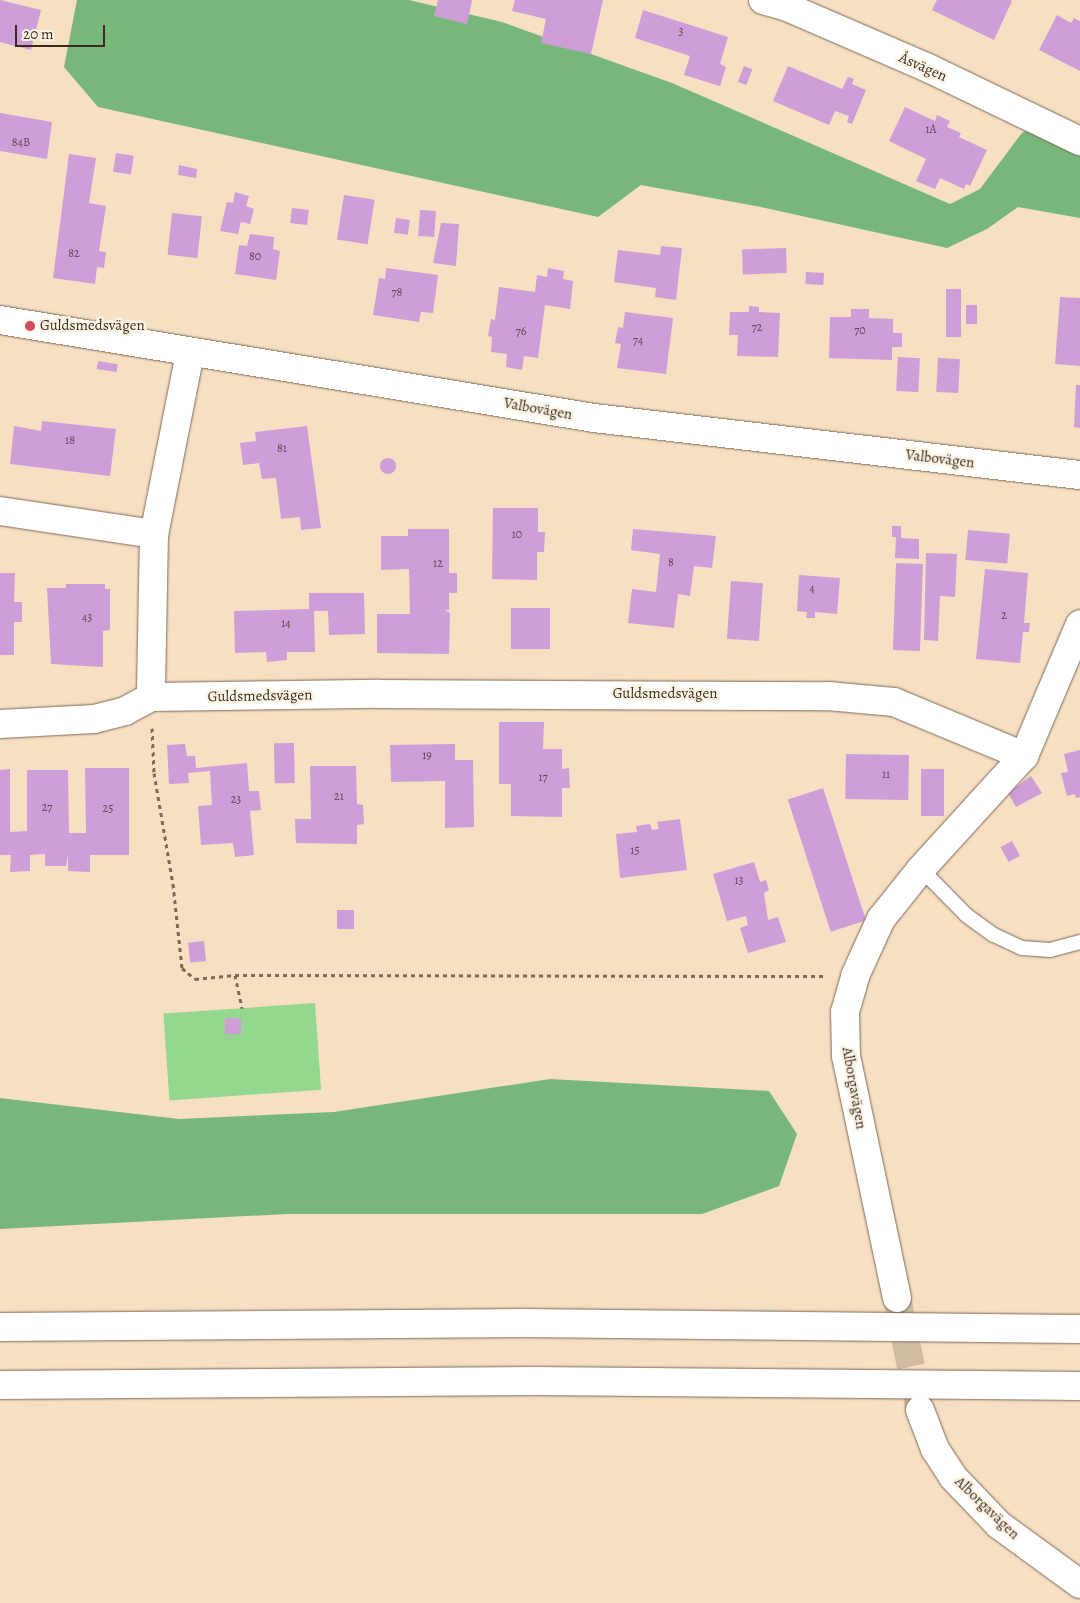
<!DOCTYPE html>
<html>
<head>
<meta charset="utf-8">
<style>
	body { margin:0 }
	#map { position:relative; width:1080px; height:1603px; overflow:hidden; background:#f6dfc3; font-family:Alegreya,serif }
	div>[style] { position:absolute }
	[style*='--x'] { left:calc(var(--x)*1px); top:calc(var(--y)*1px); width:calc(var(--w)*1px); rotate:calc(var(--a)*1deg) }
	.green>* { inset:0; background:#94d890; transform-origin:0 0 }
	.forest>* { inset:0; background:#77b87a }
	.building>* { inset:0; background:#cd9ed8; transform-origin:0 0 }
	.round { border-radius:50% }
	.minor-tunnel>* { height:28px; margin-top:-14px; transform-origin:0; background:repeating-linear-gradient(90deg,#d1bba2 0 28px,transparent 0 42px) }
	.path>* { height:3px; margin-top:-1.5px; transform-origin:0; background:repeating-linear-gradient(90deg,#7c6958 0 4px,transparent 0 8px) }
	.roads { filter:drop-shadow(0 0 1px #7c6958) drop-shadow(0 0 1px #7c6958) }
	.service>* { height:14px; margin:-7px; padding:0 7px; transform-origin:7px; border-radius:7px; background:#fff }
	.minor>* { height:28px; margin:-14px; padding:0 14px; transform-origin:14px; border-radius:14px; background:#fff }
	.secondary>* { height:28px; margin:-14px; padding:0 14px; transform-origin:14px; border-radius:14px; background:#fff }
	.motorway>* { height:28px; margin:-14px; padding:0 14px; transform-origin:14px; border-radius:14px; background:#fff }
	.dots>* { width:14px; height:14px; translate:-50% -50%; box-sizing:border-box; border:2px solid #fcf5e5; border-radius:50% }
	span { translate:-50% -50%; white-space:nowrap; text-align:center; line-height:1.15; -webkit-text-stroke:5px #fcf5e5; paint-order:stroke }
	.number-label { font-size:12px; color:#60474c }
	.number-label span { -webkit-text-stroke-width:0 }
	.street-label { font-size:15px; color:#3b2a1e }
	.poi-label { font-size:15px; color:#3b2a1e }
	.left { translate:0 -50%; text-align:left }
	.scale { position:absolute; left:15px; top:25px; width:90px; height:22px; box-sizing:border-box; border:2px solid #3b2a1e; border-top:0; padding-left:6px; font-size:15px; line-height:18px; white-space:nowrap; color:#3b2a1e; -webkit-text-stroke:4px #fcf5e5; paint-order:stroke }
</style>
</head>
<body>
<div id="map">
	<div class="green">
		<div style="left:315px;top:1003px;width:87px;height:152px;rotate:86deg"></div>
	</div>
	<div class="forest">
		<div style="clip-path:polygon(77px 0,409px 0,502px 22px,672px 83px,950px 204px,980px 189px,1021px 134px,1033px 125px,1080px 152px,1080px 218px,1018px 207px,987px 229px,947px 248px,761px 207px,641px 185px,598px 217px,98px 107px,64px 67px)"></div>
		<div style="clip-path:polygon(550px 1079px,769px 1091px,797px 1134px,779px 1186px,702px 1214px,287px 1214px,0 1229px,0 1098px,179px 1119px,334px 1112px)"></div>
	</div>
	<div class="building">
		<div style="clip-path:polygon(0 0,41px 10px,31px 50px,0 42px)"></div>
		<div style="clip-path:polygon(438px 0,472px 0,467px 24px,434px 16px)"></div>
		<div style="clip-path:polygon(515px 0,603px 0,591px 54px,541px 43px,546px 19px,512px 11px)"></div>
		<div style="clip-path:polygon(937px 0,1010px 0,1012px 1px,994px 40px,932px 10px)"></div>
		<div style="clip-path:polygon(643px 10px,728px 37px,720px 64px,726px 67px,720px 86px,684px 75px,690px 56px,635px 38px)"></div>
		<div style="clip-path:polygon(1057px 15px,1071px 23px,1074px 18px,1080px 21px,1080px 71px,1039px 50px)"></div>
		<div style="left:744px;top:66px;width:9px;height:17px;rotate:21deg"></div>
		<div style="clip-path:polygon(788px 66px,842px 89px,848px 77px,854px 79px,852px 84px,866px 90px,852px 124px,847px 122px,849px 116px,835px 111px,829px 125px,773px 101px)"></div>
		<div style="clip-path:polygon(905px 107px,935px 121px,937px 115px,950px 121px,947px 127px,961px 133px,959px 137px,987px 150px,970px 186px,966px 184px,964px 189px,940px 178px,935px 189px,916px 181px,926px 159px,889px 141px)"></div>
		<div style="clip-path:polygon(0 113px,52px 122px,47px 159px,0 151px)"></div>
		<div style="left:116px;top:153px;width:18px;height:19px;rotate:9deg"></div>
		<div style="clip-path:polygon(69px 154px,96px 158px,89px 203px,106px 206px,99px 251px,106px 252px,104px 268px,97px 267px,95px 284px,53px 278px)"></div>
		<div style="clip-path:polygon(179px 165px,197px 169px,196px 178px,178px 175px)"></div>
		<div style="clip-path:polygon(235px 192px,249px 196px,246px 206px,254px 209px,250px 224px,241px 222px,238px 234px,220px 231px,227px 202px,233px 203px)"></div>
		<div style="left:344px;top:195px;width:31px;height:45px;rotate:9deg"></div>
		<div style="left:292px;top:208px;width:17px;height:15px;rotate:7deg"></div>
		<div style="left:420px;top:210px;width:16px;height:26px;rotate:4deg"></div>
		<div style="left:172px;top:213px;width:30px;height:42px;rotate:6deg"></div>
		<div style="left:396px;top:218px;width:14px;height:15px;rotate:8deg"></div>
		<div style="clip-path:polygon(441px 223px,459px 224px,456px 266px,433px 263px)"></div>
		<div style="clip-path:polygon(250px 234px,274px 237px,273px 249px,280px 251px,276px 280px,235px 274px,239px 245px,247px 246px)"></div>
		<div style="clip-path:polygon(661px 246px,682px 248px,676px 300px,655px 297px,656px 288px,614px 282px,618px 250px,660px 255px)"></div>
		<div style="left:786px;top:248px;width:25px;height:44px;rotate:88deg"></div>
		<div style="clip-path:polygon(386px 268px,438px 275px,433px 313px,421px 312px,419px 322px,373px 315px,379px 278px,385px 279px)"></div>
		<div style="clip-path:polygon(548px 268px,564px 271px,563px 279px,573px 281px,570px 309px,545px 305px,538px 358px,524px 356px,522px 370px,506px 367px,507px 354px,491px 352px,492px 337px,488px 336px,491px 319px,495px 320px,499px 287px,535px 292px,537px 275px,547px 277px)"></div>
		<div style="left:806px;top:272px;width:18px;height:12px;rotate:3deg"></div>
		<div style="left:946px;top:289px;width:15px;height:48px"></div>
		<div style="clip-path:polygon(1060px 297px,1080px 298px,1080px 366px,1055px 364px)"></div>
		<div style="left:977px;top:305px;width:19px;height:11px;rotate:90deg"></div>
		<div style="clip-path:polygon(749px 306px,759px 307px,759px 312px,780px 313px,778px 357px,737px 356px,738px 335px,729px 335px,730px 312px,749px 312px)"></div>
		<div style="clip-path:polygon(851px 309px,869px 309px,869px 318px,893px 319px,893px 333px,902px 333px,902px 347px,892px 347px,892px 360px,829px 358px,830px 317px,851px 317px)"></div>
		<div style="clip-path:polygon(625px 312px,673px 318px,666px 374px,617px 368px,621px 344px,615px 343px,618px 327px,623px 328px)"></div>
		<div style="left:898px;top:357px;width:22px;height:34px;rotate:3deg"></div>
		<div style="left:938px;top:358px;width:22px;height:34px;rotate:3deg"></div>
		<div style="left:98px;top:361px;width:20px;height:8px;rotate:9deg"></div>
		<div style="clip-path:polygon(1076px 385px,1080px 385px,1080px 428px,1074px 427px)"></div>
		<div style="clip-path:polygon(42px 421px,116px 429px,110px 476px,10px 464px,14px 426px,41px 431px)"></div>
		<div style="clip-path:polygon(307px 426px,321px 528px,301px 530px,300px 517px,281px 519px,276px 478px,262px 479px,259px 463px,243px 465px,240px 443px,256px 441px,255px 432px)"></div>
		<div class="round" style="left:380px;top:458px;width:16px;height:16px"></div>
		<div style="clip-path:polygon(493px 508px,538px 508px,538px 532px,545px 532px,544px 552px,537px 552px,537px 580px,492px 579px)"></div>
		<div style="clip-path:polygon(892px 526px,901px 526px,901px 538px,919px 539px,919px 559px,895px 558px,896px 537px,892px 537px)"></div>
		<div style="clip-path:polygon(408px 529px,449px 529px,449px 573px,457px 573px,457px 593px,449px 593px,449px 610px,445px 610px,450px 613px,449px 654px,377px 653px,377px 614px,410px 614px,409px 569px,381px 570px,381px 536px,408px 536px)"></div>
		<div style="clip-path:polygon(633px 529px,716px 536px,712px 568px,694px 566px,690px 596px,678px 594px,674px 628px,628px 623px,632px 589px,656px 592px,660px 554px,631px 550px)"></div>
		<div style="left:968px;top:530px;width:42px;height:30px;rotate:5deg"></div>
		<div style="clip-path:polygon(926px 553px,957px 554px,955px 597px,940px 596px,938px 641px,924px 640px)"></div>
		<div style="left:896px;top:563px;width:27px;height:87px;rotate:2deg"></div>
		<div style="clip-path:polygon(985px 569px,1028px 573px,1024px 623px,1030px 623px,1029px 632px,1023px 632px,1020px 663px,976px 659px)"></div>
		<div style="clip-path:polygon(0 573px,15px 573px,14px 602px,22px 602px,22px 622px,14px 622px,14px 655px,0 655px)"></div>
		<div style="clip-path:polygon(799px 575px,840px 578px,837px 614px,815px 612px,815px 618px,806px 618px,807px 612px,797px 611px)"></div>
		<div style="left:731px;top:581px;width:32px;height:58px;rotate:4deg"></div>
		<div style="clip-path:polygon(66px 584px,105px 584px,105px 589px,110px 589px,110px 630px,103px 631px,103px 667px,51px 664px,47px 588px,66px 588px)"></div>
		<div style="clip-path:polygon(309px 593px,364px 593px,365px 634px,329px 635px,328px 611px,314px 611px,315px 652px,287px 652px,287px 660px,267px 662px,266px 652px,235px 653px,234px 611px,309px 609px)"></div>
		<div style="left:511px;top:608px;width:39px;height:41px"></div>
		<div style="clip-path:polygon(499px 722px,544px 722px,543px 749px,562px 749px,562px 769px,569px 768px,570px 788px,562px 788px,562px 817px,511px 816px,511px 784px,499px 784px)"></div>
		<div style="left:294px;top:743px;width:40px;height:20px;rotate:89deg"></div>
		<div style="clip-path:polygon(185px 744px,187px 756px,195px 756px,196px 768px,247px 763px,249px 791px,259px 791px,261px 810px,250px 811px,254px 855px,235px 857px,233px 843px,201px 845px,198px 806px,212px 805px,210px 771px,188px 773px,189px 783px,169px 784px,167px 745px)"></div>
		<div style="clip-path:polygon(455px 744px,455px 760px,473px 760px,474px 827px,445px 828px,445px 781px,391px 782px,390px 745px)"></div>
		<div style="clip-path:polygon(1080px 750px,1080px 797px,1076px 798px,1075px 794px,1067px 796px,1061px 773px,1068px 772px,1064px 754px)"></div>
		<div style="left:909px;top:755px;width:45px;height:63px;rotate:91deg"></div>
		<div style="clip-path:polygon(310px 766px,356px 766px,357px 804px,363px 805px,364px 824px,357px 825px,357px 844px,296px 843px,295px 819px,311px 819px)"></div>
		<div style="clip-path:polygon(85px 768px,129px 768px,129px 855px,90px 855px,90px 872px,68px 871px,68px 854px,66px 866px,45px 866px,45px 854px,30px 855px,30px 871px,10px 872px,11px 855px,0 855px,0 770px,10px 769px,10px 832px,27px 831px,27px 770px,68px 770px,69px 833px,86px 833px)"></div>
		<div style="left:944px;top:769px;width:47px;height:23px;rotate:90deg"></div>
		<div style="clip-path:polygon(1031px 776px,1042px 793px,1016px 807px,1008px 793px)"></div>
		<div style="left:823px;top:788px;width:139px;height:37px;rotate:72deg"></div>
		<div style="clip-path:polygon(680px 819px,687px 870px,620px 878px,616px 834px,637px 832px,636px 826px,650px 824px,652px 830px,659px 829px,657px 822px)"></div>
		<div style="left:1012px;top:841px;width:17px;height:13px;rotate:62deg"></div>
		<div style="clip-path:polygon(754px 862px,760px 882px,766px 880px,769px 890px,764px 893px,768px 920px,778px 917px,786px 942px,748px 953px,740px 928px,748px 925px,746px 916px,727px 921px,713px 874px)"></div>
		<div style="left:337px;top:910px;width:17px;height:19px"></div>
		<div style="left:204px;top:941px;width:20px;height:16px;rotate:84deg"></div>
		<div style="left:225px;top:1018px;width:16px;height:16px"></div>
	</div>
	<div class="minor-tunnel">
		<div style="--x:897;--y:1298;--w:110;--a:78.5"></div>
	</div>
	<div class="path">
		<div style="--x:152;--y:728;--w:45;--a:87.5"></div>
		<div style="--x:154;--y:773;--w:113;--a:80.3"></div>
		<div style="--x:173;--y:884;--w:84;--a:83.9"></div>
		<div style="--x:182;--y:968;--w:17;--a:40"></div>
		<div style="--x:195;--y:979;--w:40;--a:-5.7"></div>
		<div style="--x:235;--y:975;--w:589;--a:0.1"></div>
		<div style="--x:235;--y:975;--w:34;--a:78"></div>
	</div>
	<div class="roads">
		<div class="service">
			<div style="--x:921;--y:869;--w:64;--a:45.6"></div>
			<div style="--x:966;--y:915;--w:34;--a:36"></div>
			<div style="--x:994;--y:935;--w:31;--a:25"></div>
			<div style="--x:1022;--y:948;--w:28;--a:4"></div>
			<div style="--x:1050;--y:950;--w:31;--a:-15"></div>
		</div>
		<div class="minor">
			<div style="--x:763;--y:0;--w:25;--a:16"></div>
			<div style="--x:787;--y:7;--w:154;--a:23.4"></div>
			<div style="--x:928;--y:68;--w:169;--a:25.7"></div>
			<div style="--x:190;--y:353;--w:185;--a:101.2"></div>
			<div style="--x:154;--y:534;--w:163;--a:91.1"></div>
			<div style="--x:151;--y:697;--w:227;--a:-0.8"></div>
			<div style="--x:378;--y:694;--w:450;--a:0.3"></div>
			<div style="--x:828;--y:696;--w:66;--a:5.2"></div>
			<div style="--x:894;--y:702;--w:141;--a:22.6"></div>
			<div style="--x:1024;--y:756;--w:143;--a:-67"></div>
			<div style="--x:0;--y:511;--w:156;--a:8.5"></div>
			<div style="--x:0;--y:724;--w:94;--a:-3"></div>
			<div style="--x:94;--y:719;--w:32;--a:-14"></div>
			<div style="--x:125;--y:711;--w:30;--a:-28"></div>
			<div style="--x:897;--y:1298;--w:247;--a:-101.9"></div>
			<div style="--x:846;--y:1056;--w:44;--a:-91.3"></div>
			<div style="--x:845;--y:1012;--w:37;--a:-74"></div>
			<div style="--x:855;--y:976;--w:63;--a:-65.5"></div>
			<div style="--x:881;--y:919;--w:64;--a:-51.3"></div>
			<div style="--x:921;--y:869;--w:153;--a:-47.7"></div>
			<div style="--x:920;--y:1410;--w:42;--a:69"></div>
			<div style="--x:935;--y:1449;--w:33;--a:57"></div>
			<div style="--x:953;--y:1477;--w:66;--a:46.2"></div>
			<div style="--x:999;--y:1525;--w:100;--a:36.1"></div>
		</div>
		<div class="secondary">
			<div style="--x:0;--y:320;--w:602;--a:9.37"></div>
			<div style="--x:594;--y:418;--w:489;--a:6.7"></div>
		</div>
		<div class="motorway">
			<div style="--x:0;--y:1327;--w:523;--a:-0.44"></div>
			<div style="--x:523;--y:1323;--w:557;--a:0.62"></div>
			<div style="--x:0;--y:1385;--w:536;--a:-0.43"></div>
			<div style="--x:536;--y:1381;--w:544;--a:0.53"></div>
		</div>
	</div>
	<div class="dots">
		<div style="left:30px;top:326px;background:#d1495b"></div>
	</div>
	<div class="number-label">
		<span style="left:681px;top:32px">3</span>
		<span style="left:931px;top:130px">1A</span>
		<span style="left:21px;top:143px">84B</span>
		<span style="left:74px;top:254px">82</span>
		<span style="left:255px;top:257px">80</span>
		<span style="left:397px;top:293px">78</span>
		<span style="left:757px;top:328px">72</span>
		<span style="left:860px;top:331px">70</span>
		<span style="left:521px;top:332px">76</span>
		<span style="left:638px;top:341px">74</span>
		<span style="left:70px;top:441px">18</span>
		<span style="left:282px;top:449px">81</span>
		<span style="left:517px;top:535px">10</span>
		<span style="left:671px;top:563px">8</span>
		<span style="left:438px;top:564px">12</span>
		<span style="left:812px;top:589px">4</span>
		<span style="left:1004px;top:616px">2</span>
		<span style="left:87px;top:618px">43</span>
		<span style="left:286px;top:624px">14</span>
		<span style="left:427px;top:756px">19</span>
		<span style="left:886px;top:775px">11</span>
		<span style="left:543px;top:778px">17</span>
		<span style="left:339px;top:797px">21</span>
		<span style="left:236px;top:800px">23</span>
		<span style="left:47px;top:808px">27</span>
		<span style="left:108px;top:809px">25</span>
		<span style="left:635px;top:851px">15</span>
		<span style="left:739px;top:881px">13</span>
	</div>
	<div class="street-label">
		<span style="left:923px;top:67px;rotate:24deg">Åsvägen</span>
		<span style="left:538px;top:409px;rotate:10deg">Valbovägen</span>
		<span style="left:940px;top:459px;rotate:7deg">Valbovägen</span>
		<span style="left:665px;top:694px">Guldsmedsvägen</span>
		<span style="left:260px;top:696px;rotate:-1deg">Guldsmedsvägen</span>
		<span style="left:854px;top:1088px;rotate:80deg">Alborgavägen</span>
		<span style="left:987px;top:1508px;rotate:44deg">Alborgavägen</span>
	</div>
	<div class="poi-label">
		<span class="left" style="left:40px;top:326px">Guldsmedsvägen</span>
	</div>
	<div class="scale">20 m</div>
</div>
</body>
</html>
